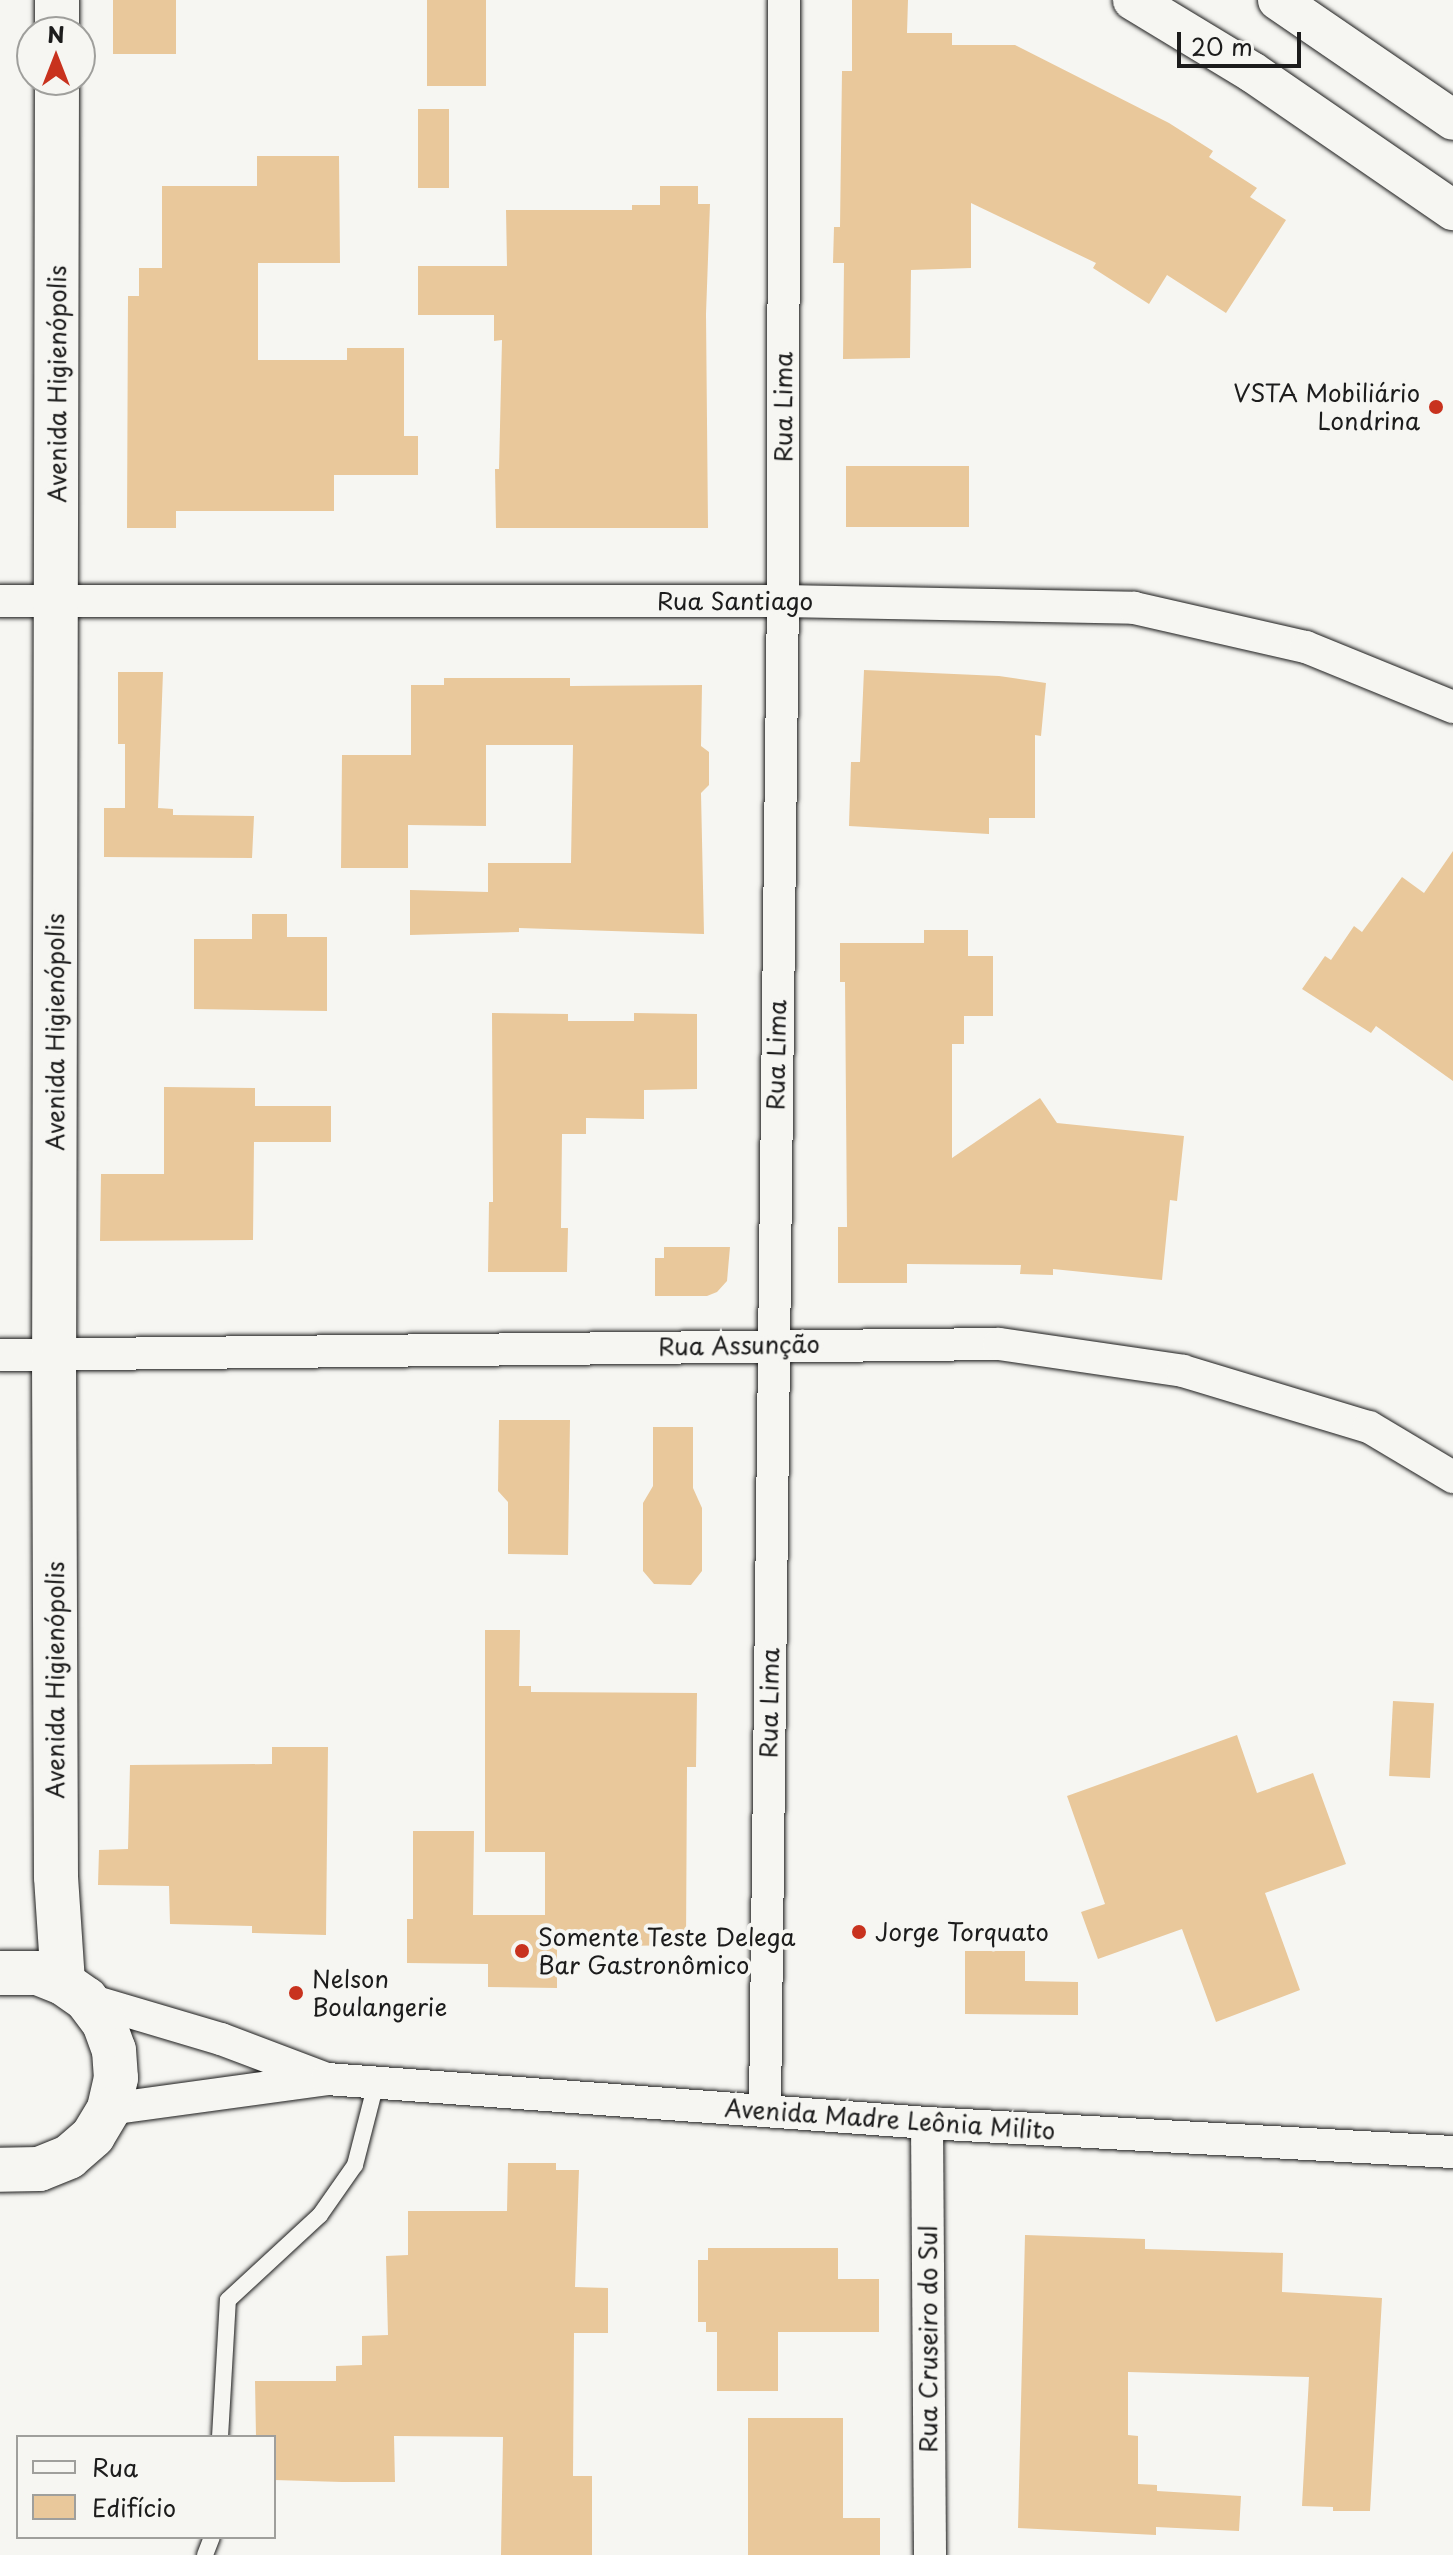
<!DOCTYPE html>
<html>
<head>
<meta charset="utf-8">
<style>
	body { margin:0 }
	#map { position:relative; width:1453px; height:2555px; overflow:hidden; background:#f6f6f2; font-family:"Playpen Sans",sans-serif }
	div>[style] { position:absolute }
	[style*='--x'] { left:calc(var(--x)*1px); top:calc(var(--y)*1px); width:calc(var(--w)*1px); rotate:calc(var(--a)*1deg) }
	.building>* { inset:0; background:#e9c89b; transform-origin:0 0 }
	.roads { filter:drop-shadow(0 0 2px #1c1c1c) drop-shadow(0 0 2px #1c1c1c) }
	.service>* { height:16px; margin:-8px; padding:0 8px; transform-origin:8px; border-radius:8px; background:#f6f6f2 }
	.minor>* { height:32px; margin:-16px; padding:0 16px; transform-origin:16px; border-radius:16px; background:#f6f6f2 }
	.tertiary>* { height:40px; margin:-20px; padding:0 20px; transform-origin:20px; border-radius:20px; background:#f6f6f2 }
	.secondary>* { height:44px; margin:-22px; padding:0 22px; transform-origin:22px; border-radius:22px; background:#f6f6f2 }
	.dots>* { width:22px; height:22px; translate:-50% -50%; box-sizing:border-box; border:4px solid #f6f6f2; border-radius:50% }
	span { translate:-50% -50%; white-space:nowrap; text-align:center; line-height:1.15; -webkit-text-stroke:8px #f6f6f2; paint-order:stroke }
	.street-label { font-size:24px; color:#1c1c1c }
	.poi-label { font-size:24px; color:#1c1c1c }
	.right { translate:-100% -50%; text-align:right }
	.left { translate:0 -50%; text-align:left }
	.legend { position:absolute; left:16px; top:2435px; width:260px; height:104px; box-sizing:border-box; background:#f6f6f2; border:2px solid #9f9f9c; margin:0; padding:10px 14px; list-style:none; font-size:24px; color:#1c1c1c }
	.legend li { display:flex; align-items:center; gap:16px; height:40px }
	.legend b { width:40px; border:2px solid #9f9f9c }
	.north { position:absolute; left:16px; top:16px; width:80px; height:80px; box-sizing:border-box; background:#f6f6f2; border:2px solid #9f9f9c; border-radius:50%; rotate:0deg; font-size:22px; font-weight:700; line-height:32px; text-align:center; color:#1c1c1c }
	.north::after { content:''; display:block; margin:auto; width:28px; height:36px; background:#c8321e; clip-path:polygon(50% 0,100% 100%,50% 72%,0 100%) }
	.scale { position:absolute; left:1177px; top:32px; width:124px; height:36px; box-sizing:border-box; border:4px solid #1c1c1c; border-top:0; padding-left:10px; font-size:24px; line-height:28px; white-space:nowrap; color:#1c1c1c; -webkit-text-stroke:6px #f6f6f2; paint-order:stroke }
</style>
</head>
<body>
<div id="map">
	<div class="building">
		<div style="left:113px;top:0;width:63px;height:54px"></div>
		<div style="left:427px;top:0;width:59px;height:86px"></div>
		<div style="clip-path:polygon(852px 0,908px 0,907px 33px,952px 33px,952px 45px,1015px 45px,1169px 123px,1213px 151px,1209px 157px,1257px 188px,1250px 197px,1286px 220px,1226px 313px,1167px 275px,1149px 304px,1093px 268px,1096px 263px,971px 203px,971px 268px,911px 270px,910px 358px,843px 359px,844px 263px,833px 263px,834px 227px,840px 227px,842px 71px,852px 71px)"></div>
		<div style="left:418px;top:109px;width:31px;height:79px"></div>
		<div style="clip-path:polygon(257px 156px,339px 156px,340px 263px,258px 263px,258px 360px,347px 360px,347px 348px,404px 348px,404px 436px,418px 436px,418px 475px,334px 475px,334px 511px,176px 511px,176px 528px,127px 528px,128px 296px,139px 296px,139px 268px,162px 268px,162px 186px,257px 186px)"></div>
		<div style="clip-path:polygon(660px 186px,698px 186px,698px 204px,710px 204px,706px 314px,708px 528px,496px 528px,495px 469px,499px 469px,502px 340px,494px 341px,494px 315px,418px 315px,418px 266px,507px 266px,506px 210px,632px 210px,632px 205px,660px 205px)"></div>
		<div style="left:846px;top:466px;width:123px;height:61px"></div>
		<div style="clip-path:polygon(864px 670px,999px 676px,1046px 683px,1041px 736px,1035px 735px,1035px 818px,989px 818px,989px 834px,849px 826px,851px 762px,860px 762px)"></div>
		<div style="clip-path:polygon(118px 672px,163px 672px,158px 808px,173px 809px,173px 815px,254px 816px,252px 858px,104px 857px,104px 808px,125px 808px,125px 744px,118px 744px)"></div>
		<div style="clip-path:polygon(444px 678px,570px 678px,570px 686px,702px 685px,701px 746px,709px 752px,709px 785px,701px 793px,704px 934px,519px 928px,519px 932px,410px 935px,410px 890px,488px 892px,488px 863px,571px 863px,573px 745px,486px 745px,486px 826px,408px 825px,408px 868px,341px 868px,342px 755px,411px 755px,411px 685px,444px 685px)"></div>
		<div style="clip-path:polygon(1453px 851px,1453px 1081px,1376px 1026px,1371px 1033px,1302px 989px,1325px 956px,1331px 960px,1354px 926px,1362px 932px,1402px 877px,1424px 893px)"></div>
		<div style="clip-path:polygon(252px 914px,287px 914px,287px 937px,327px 937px,327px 1011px,194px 1009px,194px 939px,252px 939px)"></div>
		<div style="clip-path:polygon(924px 930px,968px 930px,968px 956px,993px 956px,993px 1016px,964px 1016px,964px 1044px,952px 1044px,952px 1158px,1040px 1098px,1057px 1123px,1184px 1136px,1177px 1201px,1170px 1200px,1162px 1280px,1053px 1269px,1053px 1275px,1020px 1274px,1021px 1265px,907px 1264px,907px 1283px,838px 1283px,838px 1227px,847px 1227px,845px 982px,840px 982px,840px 943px,924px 943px)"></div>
		<div style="clip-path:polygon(492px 1013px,568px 1014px,568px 1021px,634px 1021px,634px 1013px,697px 1014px,697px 1089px,644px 1090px,644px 1119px,586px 1118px,586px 1134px,562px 1134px,561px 1228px,568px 1228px,567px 1272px,488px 1272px,489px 1202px,493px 1202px)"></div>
		<div style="clip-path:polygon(164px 1087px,255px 1088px,255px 1106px,331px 1106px,331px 1142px,254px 1142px,253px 1240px,100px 1241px,101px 1174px,164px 1174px)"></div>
		<div style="clip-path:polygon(664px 1247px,730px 1247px,727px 1281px,717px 1292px,707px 1296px,655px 1296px,655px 1258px,664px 1258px)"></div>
		<div style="clip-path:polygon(499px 1420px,570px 1420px,568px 1555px,508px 1554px,508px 1502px,498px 1491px)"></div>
		<div style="clip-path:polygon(653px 1427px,693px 1427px,693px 1488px,702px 1508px,702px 1571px,691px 1585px,654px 1584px,643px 1571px,643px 1503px,653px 1486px)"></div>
		<div style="clip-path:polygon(485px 1630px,520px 1630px,519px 1686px,531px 1686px,531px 1692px,697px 1693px,696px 1767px,687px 1767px,686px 1945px,557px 1947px,557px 1988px,488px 1987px,488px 1964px,407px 1963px,407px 1919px,413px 1919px,413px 1831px,474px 1831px,473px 1915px,545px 1915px,545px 1852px,485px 1852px)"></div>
		<div style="left:1393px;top:1701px;width:41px;height:75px;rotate:3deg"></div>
		<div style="clip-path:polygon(1237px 1735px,1257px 1793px,1313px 1773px,1346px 1864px,1265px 1893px,1300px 1990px,1216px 2022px,1182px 1929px,1098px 1959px,1081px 1912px,1105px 1904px,1067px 1796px)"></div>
		<div style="clip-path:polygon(272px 1747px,328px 1747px,326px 1935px,252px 1933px,252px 1926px,170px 1924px,169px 1886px,98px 1885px,99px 1850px,128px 1849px,130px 1765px,272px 1764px)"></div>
		<div style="clip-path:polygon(965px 1951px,1025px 1951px,1025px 1981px,1078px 1982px,1078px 2015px,965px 2014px)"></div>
		<div style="clip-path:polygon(508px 2163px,556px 2163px,556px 2170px,579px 2170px,575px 2287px,608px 2288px,608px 2333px,574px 2333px,573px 2476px,592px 2476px,592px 2555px,501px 2555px,503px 2437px,394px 2436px,395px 2482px,342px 2482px,274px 2480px,274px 2437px,256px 2437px,255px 2381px,336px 2381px,336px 2366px,362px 2365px,362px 2336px,388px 2335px,386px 2256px,408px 2255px,408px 2211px,507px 2211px)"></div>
		<div style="clip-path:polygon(1025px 2235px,1145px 2239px,1145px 2249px,1283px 2253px,1282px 2292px,1382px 2298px,1370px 2511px,1333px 2511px,1333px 2507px,1302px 2506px,1309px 2377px,1128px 2372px,1128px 2435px,1138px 2436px,1138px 2484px,1157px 2485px,1157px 2491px,1241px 2496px,1239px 2531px,1156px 2527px,1156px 2535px,1018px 2528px)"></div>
		<div style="clip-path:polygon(708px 2248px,838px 2248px,838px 2279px,879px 2279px,879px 2332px,778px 2332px,778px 2391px,717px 2391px,717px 2332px,706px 2332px,706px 2322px,698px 2322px,698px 2260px,708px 2260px)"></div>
		<div style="clip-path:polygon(748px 2418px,843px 2418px,843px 2518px,880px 2518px,880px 2555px,748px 2555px)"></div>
	</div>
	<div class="roads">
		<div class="service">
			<div style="--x:220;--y:2437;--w:137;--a:-86.7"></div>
			<div style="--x:228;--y:2300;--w:125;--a:-42.7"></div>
			<div style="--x:320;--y:2215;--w:61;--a:-55"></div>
			<div style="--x:355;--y:2165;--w:85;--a:-75.6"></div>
			<div style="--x:205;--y:2555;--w:19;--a:-69"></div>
		</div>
		<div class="minor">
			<div style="--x:0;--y:601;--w:783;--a:0"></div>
			<div style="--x:783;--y:601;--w:351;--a:1.1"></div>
			<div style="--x:1134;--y:608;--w:176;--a:12.8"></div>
			<div style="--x:1306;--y:647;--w:159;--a:22.2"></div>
			<div style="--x:0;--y:1355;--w:999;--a:-0.63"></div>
			<div style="--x:999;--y:1344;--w:186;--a:8.3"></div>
			<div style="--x:1183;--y:1371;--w:194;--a:16.8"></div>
			<div style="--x:1369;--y:1427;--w:98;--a:30.8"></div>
			<div style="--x:86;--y:1999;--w:141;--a:16.5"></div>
			<div style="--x:221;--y:2039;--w:110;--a:20.7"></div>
			<div style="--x:109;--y:2109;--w:220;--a:-7.8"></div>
			<div style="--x:327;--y:2079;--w:602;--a:4.19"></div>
			<div style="--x:927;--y:2123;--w:527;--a:3.16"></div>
			<div style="--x:765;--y:2110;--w:1509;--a:-89.32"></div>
			<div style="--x:783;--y:601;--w:601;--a:-89.9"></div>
			<div style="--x:927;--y:2123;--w:432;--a:89.6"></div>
		</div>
		<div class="tertiary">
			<div style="--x:1133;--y:0;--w:139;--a:31.2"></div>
			<div style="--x:1252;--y:72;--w:244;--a:34.5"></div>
			<div style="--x:1278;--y:0;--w:212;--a:34.4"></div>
		</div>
		<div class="secondary">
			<div style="--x:57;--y:32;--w:32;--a:-90"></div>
			<div style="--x:57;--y:80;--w:1276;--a:90.13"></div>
			<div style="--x:54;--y:1356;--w:521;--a:89.78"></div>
			<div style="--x:56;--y:1877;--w:106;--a:86.2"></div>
			<div style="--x:0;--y:1973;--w:38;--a:0"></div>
			<div style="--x:38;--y:1973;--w:27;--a:22"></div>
			<div style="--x:63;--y:1983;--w:28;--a:35"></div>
			<div style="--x:86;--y:1999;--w:30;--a:53"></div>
			<div style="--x:104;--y:2023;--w:29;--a:70"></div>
			<div style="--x:114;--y:2050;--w:28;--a:86"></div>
			<div style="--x:116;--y:2078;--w:32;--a:103"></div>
			<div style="--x:109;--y:2109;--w:31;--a:121"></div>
			<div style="--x:93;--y:2136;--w:32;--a:139"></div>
			<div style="--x:69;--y:2157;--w:32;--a:158"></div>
			<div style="--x:39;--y:2169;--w:39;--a:179"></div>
		</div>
	</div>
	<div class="dots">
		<div style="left:1436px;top:407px;background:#c8321e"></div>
		<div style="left:859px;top:1932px;background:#c8321e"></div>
		<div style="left:522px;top:1951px;background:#c8321e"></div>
		<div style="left:296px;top:1993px;background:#c8321e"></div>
	</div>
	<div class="street-label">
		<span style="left:57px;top:384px;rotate:-90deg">Avenida Higienópolis</span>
		<span style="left:783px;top:407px;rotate:-90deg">Rua Lima</span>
		<span style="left:735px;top:601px">Rua Santiago</span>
		<span style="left:55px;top:1032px;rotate:-90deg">Avenida Higienópolis</span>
		<span style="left:776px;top:1055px;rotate:-89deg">Rua Lima</span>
		<span style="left:739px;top:1345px;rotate:-1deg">Rua Assunção</span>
		<span style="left:55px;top:1680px;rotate:-90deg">Avenida Higienópolis</span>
		<span style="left:769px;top:1703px;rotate:-89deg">Rua Lima</span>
		<span style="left:890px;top:2119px;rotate:4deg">Avenida Madre Leônia Milito</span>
		<span style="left:928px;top:2339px;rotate:-90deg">Rua Cruseiro do Sul</span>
	</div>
	<div class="poi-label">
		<span class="right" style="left:1420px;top:407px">VSTA Mobiliário<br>Londrina</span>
		<span class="left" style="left:875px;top:1932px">Jorge Torquato</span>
		<span class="left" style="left:538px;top:1951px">Somente Teste Delega<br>Bar Gastronômico</span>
		<span class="left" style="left:312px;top:1993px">Nelson<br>Boulangerie</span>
	</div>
	<ul class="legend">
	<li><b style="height:10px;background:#f6f6f2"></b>Rua</li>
	<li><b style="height:22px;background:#e9c89b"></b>Edifício</li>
	</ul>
	<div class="north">N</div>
	<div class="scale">20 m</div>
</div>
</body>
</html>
